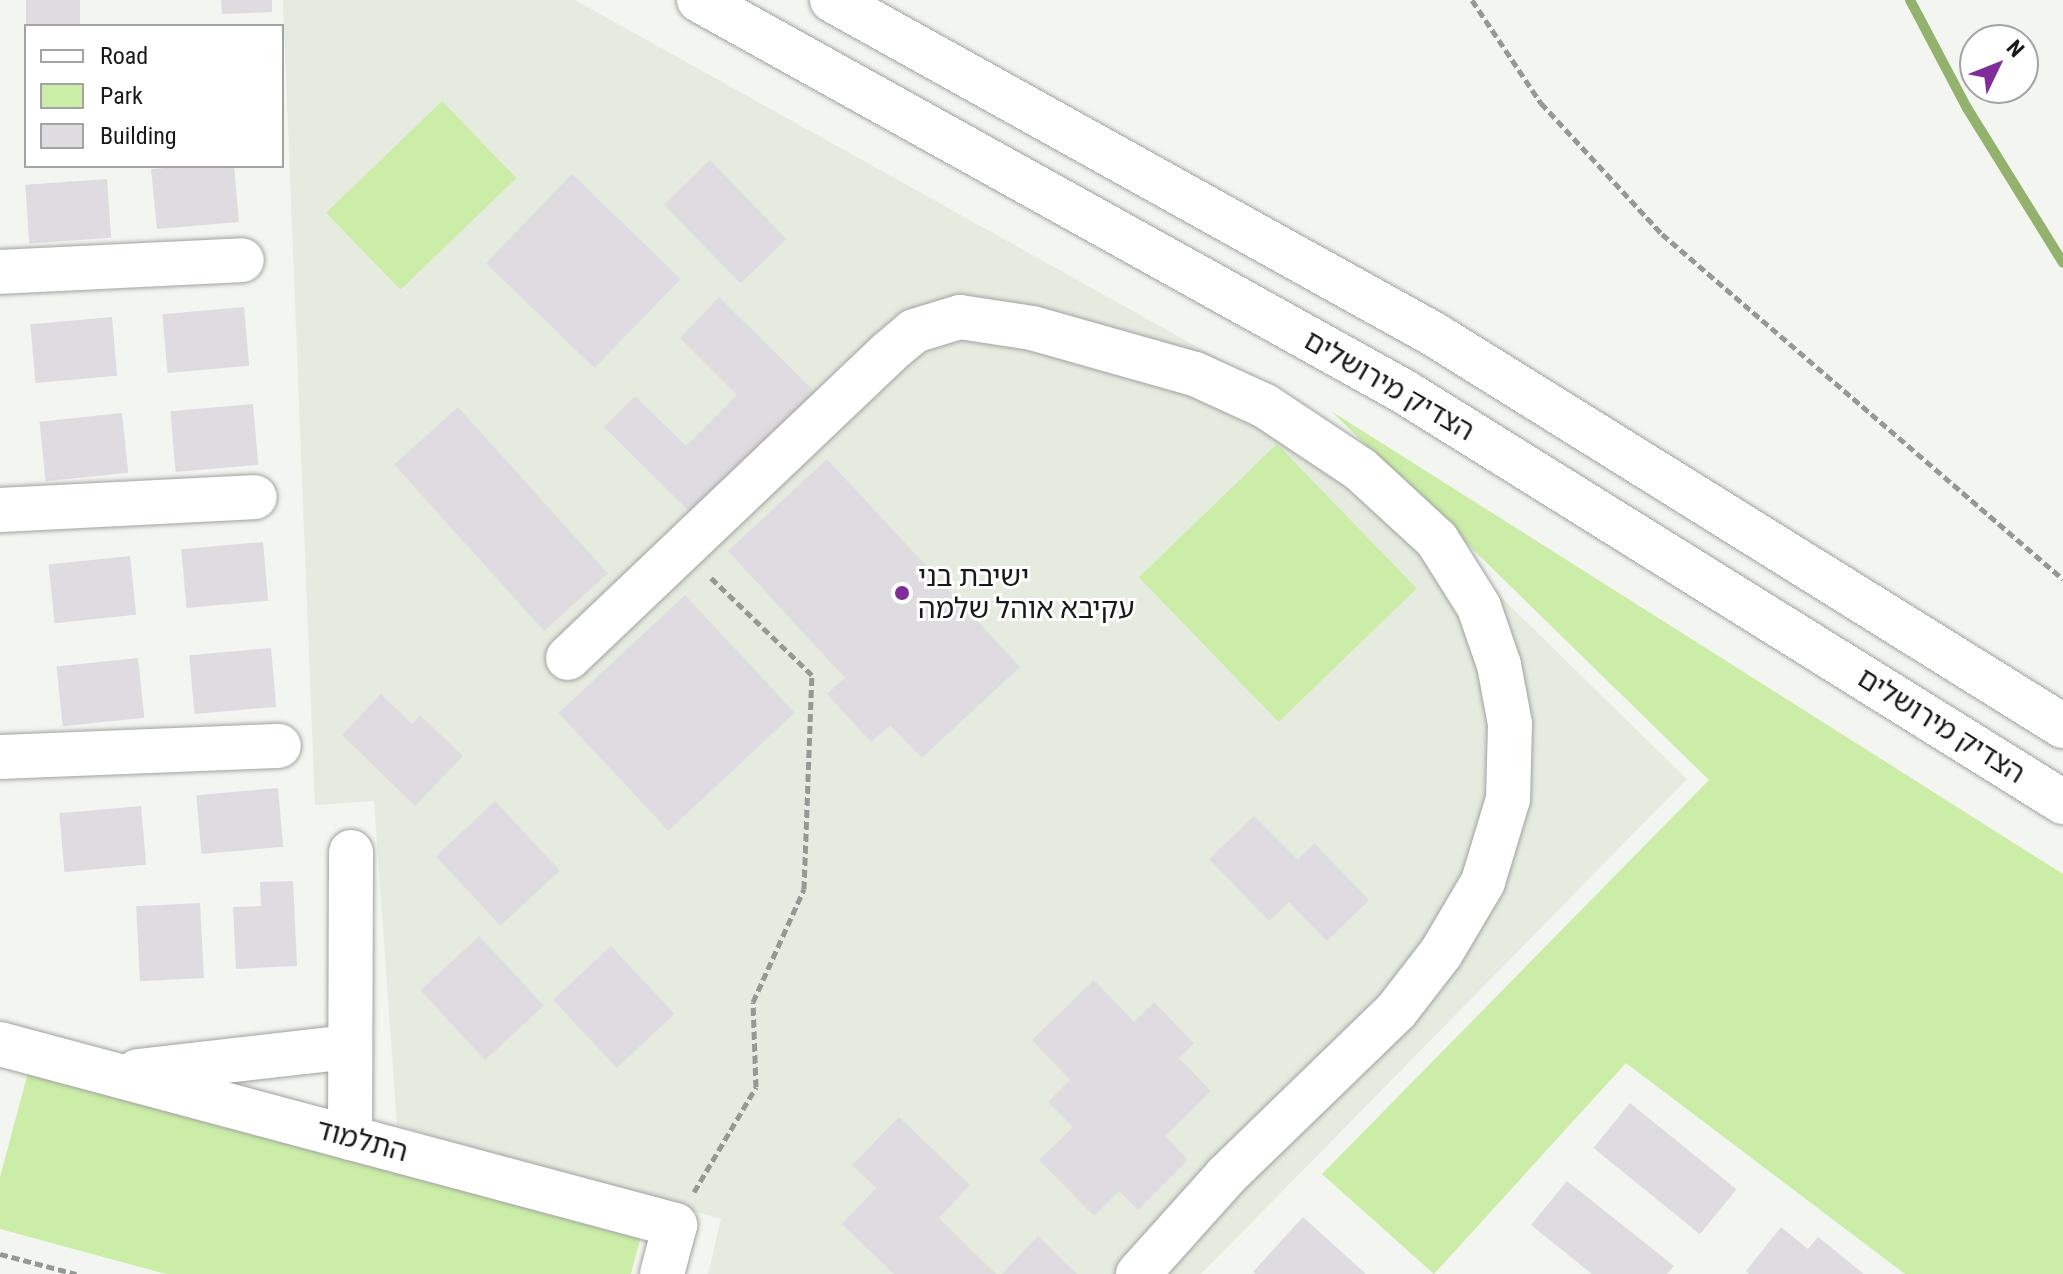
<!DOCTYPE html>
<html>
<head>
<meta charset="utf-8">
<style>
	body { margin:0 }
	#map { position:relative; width:2063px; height:1274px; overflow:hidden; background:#f2f5f0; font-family:"Roboto Condensed","Noto Sans Hebrew",sans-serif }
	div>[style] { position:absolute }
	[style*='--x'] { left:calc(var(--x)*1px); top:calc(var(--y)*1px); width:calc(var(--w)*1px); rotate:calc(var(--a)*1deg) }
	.built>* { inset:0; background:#e5ebdf }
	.green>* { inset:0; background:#cbeda7; transform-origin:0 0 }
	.stream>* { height:10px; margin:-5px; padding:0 5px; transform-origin:5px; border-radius:5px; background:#92b26e }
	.building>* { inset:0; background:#dfdce1; transform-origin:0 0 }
	.path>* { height:5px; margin-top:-2.5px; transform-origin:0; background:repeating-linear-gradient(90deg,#969894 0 8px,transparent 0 12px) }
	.roads { filter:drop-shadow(0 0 2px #a1a39f) drop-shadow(0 0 2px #a1a39f) }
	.minor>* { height:44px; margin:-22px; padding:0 22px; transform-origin:22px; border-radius:22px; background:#fff }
	.major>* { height:44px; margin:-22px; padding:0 22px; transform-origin:22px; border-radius:22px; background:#fff }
	.dots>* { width:22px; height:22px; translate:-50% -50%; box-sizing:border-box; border:4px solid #fff; border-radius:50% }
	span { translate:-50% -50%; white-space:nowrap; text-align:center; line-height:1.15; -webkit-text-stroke:6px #fff; paint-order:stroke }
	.street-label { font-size:28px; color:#191a18 }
	.poi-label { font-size:28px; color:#191a18 }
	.left { translate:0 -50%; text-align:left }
	.legend { position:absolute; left:24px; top:24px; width:260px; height:144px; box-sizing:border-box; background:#fff; border:2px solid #a3a3a3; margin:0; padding:10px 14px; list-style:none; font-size:24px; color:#191a18 }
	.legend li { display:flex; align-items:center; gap:16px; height:40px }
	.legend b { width:40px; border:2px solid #a3a3a3 }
	.north { position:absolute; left:1959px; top:24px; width:80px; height:80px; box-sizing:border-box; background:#fff; border:2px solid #a3a3a3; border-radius:50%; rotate:47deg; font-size:22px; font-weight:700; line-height:32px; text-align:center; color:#191a18 }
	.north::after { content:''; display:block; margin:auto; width:28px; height:36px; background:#802c9a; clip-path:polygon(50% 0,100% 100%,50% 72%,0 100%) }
</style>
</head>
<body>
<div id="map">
	<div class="built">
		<div style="clip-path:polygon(283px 0,575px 0,1307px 408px,1687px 779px,1201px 1274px,708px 1274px,721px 1219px,397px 1125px,374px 801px,315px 805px)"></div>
	</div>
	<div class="green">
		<div style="left:442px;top:101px;width:107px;height:161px;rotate:46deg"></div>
		<div style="clip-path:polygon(1331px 411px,2063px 874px,2063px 1274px,1905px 1274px,1626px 1063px,1434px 1274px,1322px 1174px,1709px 780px)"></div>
		<div style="left:1277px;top:444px;width:201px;height:192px;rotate:46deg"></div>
		<div style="clip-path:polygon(29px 1069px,641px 1236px,631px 1274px,166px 1274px,0 1229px,0 1177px)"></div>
	</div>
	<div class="stream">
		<div style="--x:1910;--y:0;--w:122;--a:62.2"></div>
		<div style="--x:1967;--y:108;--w:182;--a:58.2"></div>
	</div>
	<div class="building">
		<div style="left:26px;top:0;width:54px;height:26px"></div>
		<div style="clip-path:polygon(221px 0,272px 0,272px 12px,222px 14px)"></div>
		<div style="left:710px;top:160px;width:110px;height:64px;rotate:46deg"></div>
		<div style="clip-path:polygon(191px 166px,234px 166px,239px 222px,157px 229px,151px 169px)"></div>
		<div style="left:572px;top:174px;width:151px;height:124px;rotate:44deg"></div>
		<div style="left:107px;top:179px;width:59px;height:82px;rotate:86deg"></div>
		<div style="clip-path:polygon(719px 297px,816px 393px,695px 517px,604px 427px,635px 396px,686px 446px,737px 395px,680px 338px)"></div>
		<div style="left:244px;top:307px;width:59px;height:82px;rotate:85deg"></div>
		<div style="left:112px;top:317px;width:59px;height:82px;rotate:85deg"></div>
		<div style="left:253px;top:404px;width:61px;height:83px;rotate:85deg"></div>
		<div style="left:458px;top:407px;width:224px;height:86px;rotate:48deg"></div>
		<div style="left:122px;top:413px;width:60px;height:83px;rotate:84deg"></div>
		<div style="clip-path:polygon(827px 459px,1020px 667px,922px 758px,890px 725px,871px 742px,827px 694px,845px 678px,728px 551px)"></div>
		<div style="left:263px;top:542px;width:59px;height:82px;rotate:85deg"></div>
		<div style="left:130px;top:556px;width:59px;height:82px;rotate:84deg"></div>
		<div style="left:685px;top:595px;width:161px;height:173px;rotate:47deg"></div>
		<div style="left:271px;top:648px;width:59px;height:82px;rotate:85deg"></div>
		<div style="left:138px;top:658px;width:60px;height:82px;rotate:84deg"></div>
		<div style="clip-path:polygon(381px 694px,412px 724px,420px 715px,463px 756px,415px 806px,342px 735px)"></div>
		<div style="left:278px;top:788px;width:59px;height:82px;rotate:85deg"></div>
		<div style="left:495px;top:801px;width:95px;height:81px;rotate:47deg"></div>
		<div style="left:141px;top:806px;width:59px;height:82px;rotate:85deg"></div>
		<div style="clip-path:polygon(1254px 816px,1298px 860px,1314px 843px,1369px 900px,1327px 941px,1289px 902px,1269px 921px,1209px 859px)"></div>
		<div style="clip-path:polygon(293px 881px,297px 966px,236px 969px,233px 907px,261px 906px,260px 882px)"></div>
		<div style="left:200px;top:903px;width:75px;height:64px;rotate:87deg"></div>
		<div style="left:479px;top:936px;width:95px;height:80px;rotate:47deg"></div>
		<div style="left:611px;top:946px;width:93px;height:79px;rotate:47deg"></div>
		<div style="clip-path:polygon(1094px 980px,1134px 1022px,1154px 1002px,1194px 1043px,1179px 1058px,1211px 1091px,1165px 1136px,1188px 1160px,1138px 1210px,1119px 1191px,1094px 1216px,1039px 1160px,1073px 1127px,1048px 1102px,1070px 1080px,1032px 1040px)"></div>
		<div style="left:1630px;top:1103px;width:137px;height:58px;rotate:39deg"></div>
		<div style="clip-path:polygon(899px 1117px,970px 1185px,939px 1218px,996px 1274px,894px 1274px,842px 1224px,876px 1188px,852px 1165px)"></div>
		<div style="clip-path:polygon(1567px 1181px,1674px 1266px,1667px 1274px,1592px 1274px,1531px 1225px)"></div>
		<div style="clip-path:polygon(1303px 1217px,1366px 1274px,1256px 1274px,1253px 1272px)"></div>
		<div style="clip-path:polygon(1781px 1227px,1808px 1249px,1818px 1237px,1864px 1274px,1749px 1274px,1746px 1271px)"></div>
		<div style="clip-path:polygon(1038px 1236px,1077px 1274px,1002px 1274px)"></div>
	</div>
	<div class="path">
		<div style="--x:1472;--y:0;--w:124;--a:56.2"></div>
		<div style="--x:1541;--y:103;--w:178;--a:47.3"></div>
		<div style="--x:1662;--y:234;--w:529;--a:40.71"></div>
		<div style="--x:694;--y:1192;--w:122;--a:-59.4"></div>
		<div style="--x:756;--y:1087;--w:85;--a:-92"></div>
		<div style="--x:753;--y:1002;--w:124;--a:-65.7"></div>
		<div style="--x:804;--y:889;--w:214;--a:-87.9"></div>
		<div style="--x:812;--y:675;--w:144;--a:-136.1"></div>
		<div style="--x:0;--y:1254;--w:79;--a:14.7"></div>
	</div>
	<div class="roads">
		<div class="minor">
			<div style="--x:0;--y:272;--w:242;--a:-2.8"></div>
			<div style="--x:0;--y:510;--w:255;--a:-2.9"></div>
			<div style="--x:568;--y:658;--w:442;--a:-43.6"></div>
			<div style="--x:888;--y:353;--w:34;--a:-40"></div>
			<div style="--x:914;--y:331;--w:48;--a:-16.9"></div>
			<div style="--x:960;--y:317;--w:73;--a:8.7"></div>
			<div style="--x:1032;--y:328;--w:169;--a:15.8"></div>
			<div style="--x:1195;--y:374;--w:77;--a:24.6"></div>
			<div style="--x:1265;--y:406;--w:114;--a:33.6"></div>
			<div style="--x:1360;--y:469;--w:105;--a:42.7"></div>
			<div style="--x:1437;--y:540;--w:79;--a:57.9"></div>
			<div style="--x:1479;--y:607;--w:61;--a:71"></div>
			<div style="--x:1499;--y:665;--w:60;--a:79.4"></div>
			<div style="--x:1510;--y:724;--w:75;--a:91.5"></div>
			<div style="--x:1508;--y:799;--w:87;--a:106.8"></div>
			<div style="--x:1483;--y:882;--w:82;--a:120.6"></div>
			<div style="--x:1441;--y:953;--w:73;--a:127.8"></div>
			<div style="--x:1396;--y:1011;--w:237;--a:135.9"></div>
			<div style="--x:1226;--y:1176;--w:132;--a:131.9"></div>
			<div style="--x:0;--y:757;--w:279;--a:-2.3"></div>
			<div style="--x:0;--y:1044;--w:699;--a:15.01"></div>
			<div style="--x:675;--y:1225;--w:51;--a:104.9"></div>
			<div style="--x:138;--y:1071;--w:213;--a:-6.5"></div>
			<div style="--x:350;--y:1138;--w:286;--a:-89.8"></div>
		</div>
		<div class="major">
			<div style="--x:699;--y:0;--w:805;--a:29.05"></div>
			<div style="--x:1403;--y:391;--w:778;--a:31.91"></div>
			<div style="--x:832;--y:0;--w:690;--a:29.05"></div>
			<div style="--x:1435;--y:335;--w:740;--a:31.91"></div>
		</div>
	</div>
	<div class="dots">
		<div style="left:902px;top:593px;background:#802c9a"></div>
	</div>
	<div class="street-label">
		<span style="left:1389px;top:386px;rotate:30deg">הצדיק מירושלים</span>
		<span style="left:1941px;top:726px;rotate:32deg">הצדיק מירושלים</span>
		<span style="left:362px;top:1141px;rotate:15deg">התלמוד</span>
	</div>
	<div class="poi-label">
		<span class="left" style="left:918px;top:593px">ישיבת בני<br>עקיבא אוהל שלמה</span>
	</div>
	<ul class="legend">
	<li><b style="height:10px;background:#fff"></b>Road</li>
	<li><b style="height:22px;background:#cbeda7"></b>Park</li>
	<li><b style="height:22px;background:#dfdce1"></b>Building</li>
	</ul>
	<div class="north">N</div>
</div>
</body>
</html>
